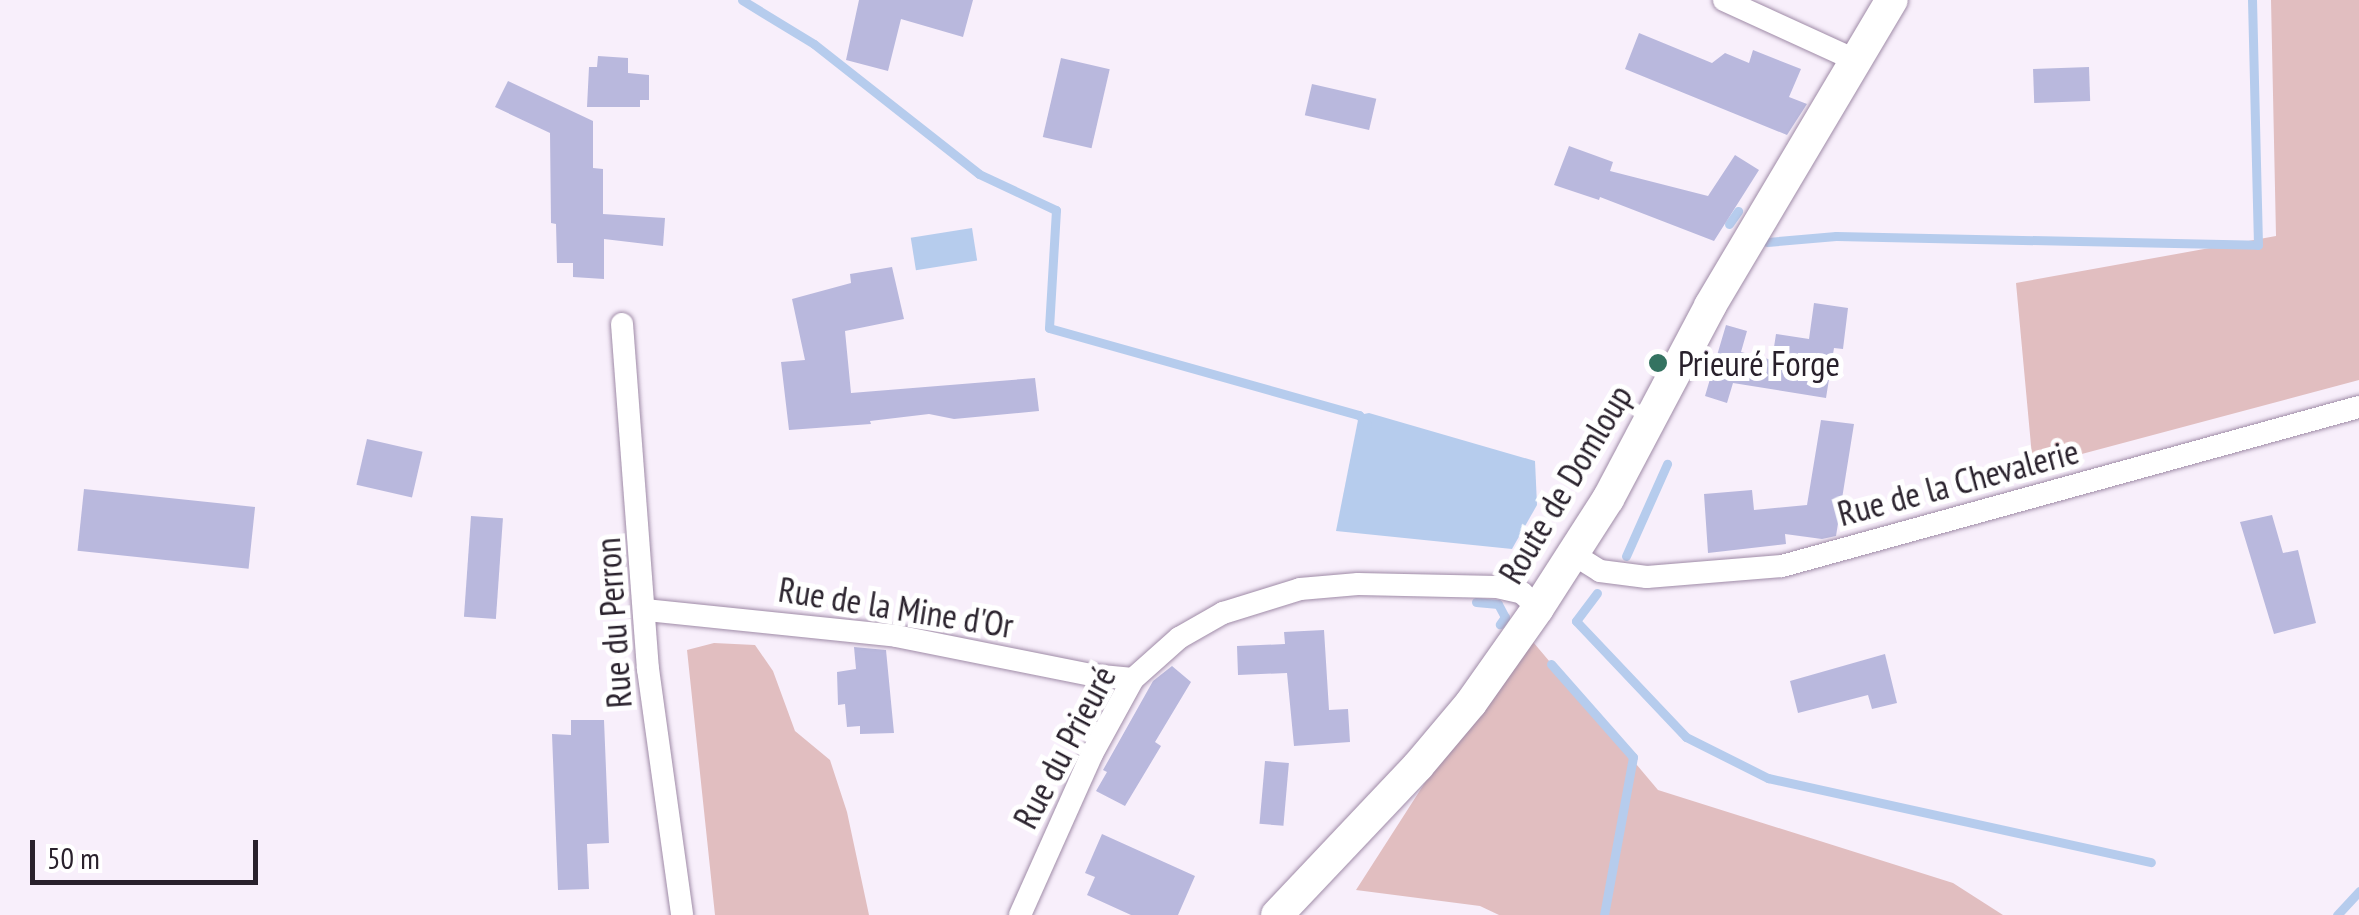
<!DOCTYPE html>
<html>
<head>
<meta charset="utf-8">
<style>
	body { margin:0 }
	#map { position:relative; width:2359px; height:915px; overflow:hidden; background:#f8effb; font-family:"PT Sans Narrow",sans-serif }
	div>[style] { position:absolute }
	[style*='--x'] { left:calc(var(--x)*1px); top:calc(var(--y)*1px); width:calc(var(--w)*1px); rotate:calc(var(--a)*1deg) }
	.green>* { inset:0; background:#e1bec0 }
	.water>* { inset:0; background:#b6cced; transform-origin:0 0 }
	.stream>* { height:9px; margin:-4.5px; padding:0 4.5px; transform-origin:4.5px; border-radius:4.5px; background:#b6cced }
	.building>* { inset:0; background:#b9b8dd; transform-origin:0 0 }
	.roads { filter:drop-shadow(0 0 2px #9f8ba7) drop-shadow(0 0 2px #9f8ba7) }
	.street>* { height:22px; margin:-11px; padding:0 11px; transform-origin:11px; border-radius:11px; background:#fff }
	.secondary>* { height:32px; margin:-16px; padding:0 16px; transform-origin:16px; border-radius:16px; background:#fff }
	.dots>* { width:28px; height:28px; translate:-50% -50%; box-sizing:border-box; border:5px solid #fff; border-radius:50% }
	span { translate:-50% -50%; white-space:nowrap; text-align:center; line-height:1.15; -webkit-text-stroke:10px #fff; paint-order:stroke }
	.poi-label { font-size:35px; color:#29212c }
	.left { translate:0 -50%; text-align:left }
	.street-label { font-size:35px; color:#29212c }
	.scale { position:absolute; left:30px; top:840px; width:228px; height:45px; box-sizing:border-box; border:5px solid #29212c; border-top:0; padding-left:12px; font-size:30px; line-height:35px; white-space:nowrap; color:#29212c; -webkit-text-stroke:8px #fff; paint-order:stroke }
</style>
</head>
<body>
<div id="map">
	<div class="green">
		<div style="clip-path:polygon(2271px 0,2359px 0,2359px 380px,2033px 467px,2016px 283px,2276px 236px)"></div>
		<div style="clip-path:polygon(1523px 630px,1658px 790px,1953px 883px,2003px 915px,1499px 915px,1480px 906px,1356px 890px)"></div>
		<div style="clip-path:polygon(714px 643px,755px 645px,773px 671px,795px 731px,830px 760px,847px 812px,869px 915px,715px 915px,687px 650px)"></div>
	</div>
	<div class="water">
		<div style="left:972px;top:228px;width:33px;height:62px;rotate:81deg"></div>
		<div style="clip-path:polygon(1369px 413px,1535px 461px,1537px 505px,1512px 549px,1336px 531px,1359px 415px)"></div>
	</div>
	<div class="stream">
		<div style="--x:742;--y:0;--w:84;--a:31.4"></div>
		<div style="--x:814;--y:44;--w:210;--a:38.2"></div>
		<div style="--x:979;--y:174;--w:85;--a:25.1"></div>
		<div style="--x:1056;--y:210;--w:118;--a:93.4"></div>
		<div style="--x:1049;--y:328;--w:322;--a:15.7"></div>
		<div style="--x:1359;--y:415;--w:12;--a:48"></div>
		<div style="--x:1729;--y:224;--w:16;--a:-55"></div>
		<div style="--x:1767;--y:242;--w:69;--a:-5"></div>
		<div style="--x:1836;--y:236;--w:422;--a:1.2"></div>
		<div style="--x:2258;--y:245;--w:245;--a:-91.4"></div>
		<div style="--x:1626;--y:556;--w:101;--a:-66"></div>
		<div style="--x:1597;--y:593;--w:35;--a:127"></div>
		<div style="--x:1576;--y:621;--w:160;--a:46.5"></div>
		<div style="--x:1686;--y:737;--w:92;--a:26.6"></div>
		<div style="--x:1768;--y:778;--w:392;--a:12.4"></div>
		<div style="--x:1476;--y:602;--w:22;--a:5"></div>
		<div style="--x:1498;--y:604;--w:15;--a:62"></div>
		<div style="--x:1505;--y:617;--w:9;--a:126"></div>
		<div style="--x:1551;--y:664;--w:124;--a:48.6"></div>
		<div style="--x:1633;--y:757;--w:161;--a:100.4"></div>
		<div style="--x:2337;--y:915;--w:33;--a:-47"></div>
	</div>
	<div class="building">
		<div style="clip-path:polygon(859px 0,973px 0,963px 37px,901px 19px,888px 71px,846px 60px)"></div>
		<div style="clip-path:polygon(1639px 33px,1712px 63px,1725px 53px,1749px 63px,1753px 50px,1801px 69px,1789px 97px,1807px 104px,1787px 135px,1625px 69px)"></div>
		<div style="clip-path:polygon(598px 56px,628px 58px,628px 73px,649px 75px,649px 100px,640px 100px,640px 107px,587px 107px,589px 67px,597px 67px)"></div>
		<div style="left:1061px;top:58px;width:50px;height:81px;rotate:13deg"></div>
		<div style="left:2089px;top:67px;width:34px;height:56px;rotate:88deg"></div>
		<div style="clip-path:polygon(508px 81px,593px 121px,593px 168px,603px 169px,603px 214px,665px 218px,663px 246px,604px 239px,604px 279px,573px 277px,573px 263px,557px 263px,556px 224px,551px 223px,550px 133px,495px 107px)"></div>
		<div style="left:1312px;top:84px;width:66px;height:32px;rotate:13deg"></div>
		<div style="clip-path:polygon(1569px 146px,1613px 162px,1610px 171px,1708px 196px,1735px 155px,1759px 170px,1714px 241px,1600px 197px,1599px 200px,1554px 185px)"></div>
		<div style="clip-path:polygon(892px 267px,904px 319px,845px 331px,851px 393px,1035px 378px,1039px 411px,954px 419px,929px 414px,870px 421px,871px 424px,789px 430px,781px 362px,805px 360px,792px 299px,851px 283px,850px 274px)"></div>
		<div style="clip-path:polygon(1814px 303px,1848px 308px,1843px 349px,1834px 348px,1826px 398px,1733px 383px,1727px 403px,1705px 396px,1726px 325px,1747px 331px,1741px 352px,1772px 360px,1776px 334px,1809px 339px)"></div>
		<div style="clip-path:polygon(1821px 420px,1854px 424px,1836px 536px,1822px 539px,1785px 534px,1786px 544px,1708px 553px,1704px 494px,1752px 490px,1754px 510px,1807px 505px)"></div>
		<div style="left:367px;top:439px;width:57px;height:47px;rotate:13deg"></div>
		<div style="left:84px;top:489px;width:172px;height:62px;rotate:6deg"></div>
		<div style="clip-path:polygon(2272px 515px,2283px 553px,2298px 550px,2316px 623px,2274px 634px,2240px 522px)"></div>
		<div style="left:471px;top:516px;width:32px;height:101px;rotate:4deg"></div>
		<div style="clip-path:polygon(1324px 630px,1329px 710px,1348px 709px,1350px 742px,1294px 746px,1287px 673px,1238px 675px,1237px 646px,1285px 644px,1284px 632px)"></div>
		<div style="clip-path:polygon(854px 647px,886px 650px,894px 733px,860px 734px,860px 726px,847px 727px,845px 704px,838px 705px,837px 672px,856px 669px)"></div>
		<div style="clip-path:polygon(1885px 654px,1897px 703px,1872px 709px,1868px 695px,1798px 713px,1790px 681px)"></div>
		<div style="clip-path:polygon(1172px 666px,1191px 682px,1155px 742px,1161px 746px,1125px 806px,1096px 791px,1107px 772px,1103px 770px,1153px 681px)"></div>
		<div style="clip-path:polygon(571px 720px,604px 720px,609px 843px,587px 844px,589px 889px,558px 890px,552px 734px,571px 735px)"></div>
		<div style="left:1265px;top:761px;width:24px;height:63px;rotate:5deg"></div>
		<div style="clip-path:polygon(1102px 834px,1195px 876px,1178px 915px,1131px 915px,1087px 895px,1095px 877px,1085px 873px)"></div>
	</div>
	<div class="roads">
		<div class="street">
			<div style="--x:1724;--y:0;--w:144;--a:24.6"></div>
			<div style="--x:622;--y:324;--w:346;--a:85.7"></div>
			<div style="--x:648;--y:669;--w:248;--a:82.1"></div>
			<div style="--x:1573;--y:554;--w:32;--a:32"></div>
			<div style="--x:1600;--y:571;--w:47;--a:7.3"></div>
			<div style="--x:1647;--y:577;--w:135;--a:-4.7"></div>
			<div style="--x:1782;--y:566;--w:599;--a:-15.41"></div>
			<div style="--x:646;--y:610;--w:251;--a:5.9"></div>
			<div style="--x:896;--y:636;--w:199;--a:11.3"></div>
			<div style="--x:1091;--y:675;--w:42;--a:5.4"></div>
			<div style="--x:1020;--y:915;--w:176;--a:-65.9"></div>
			<div style="--x:1092;--y:754;--w:85;--a:-61.3"></div>
			<div style="--x:1133;--y:679;--w:62;--a:-41.7"></div>
			<div style="--x:1179;--y:638;--w:51;--a:-29.6"></div>
			<div style="--x:1223;--y:613;--w:81;--a:-17.3"></div>
			<div style="--x:1300;--y:589;--w:58;--a:-4.9"></div>
			<div style="--x:1358;--y:584;--w:139;--a:1.2"></div>
			<div style="--x:1497;--y:587;--w:26;--a:13"></div>
			<div style="--x:1522;--y:593;--w:22;--a:43"></div>
		</div>
		<div class="secondary">
			<div style="--x:1277;--y:915;--w:205;--a:-46.6"></div>
			<div style="--x:1418;--y:766;--w:82;--a:-49.9"></div>
			<div style="--x:1471;--y:703;--w:116;--a:-54.8"></div>
			<div style="--x:1538;--y:608;--w:130;--a:-57.3"></div>
			<div style="--x:1608;--y:499;--w:218;--a:-62.1"></div>
			<div style="--x:1710;--y:306;--w:356;--a:-59.3"></div>
		</div>
	</div>
	<div class="dots">
		<div style="left:1658px;top:363px;background:#347361"></div>
	</div>
	<div class="poi-label">
		<span class="left" style="left:1678px;top:363px">Prieuré Forge</span>
	</div>
	<div class="street-label">
		<span style="left:1958px;top:482px;rotate:-15deg">Rue de la Chevalerie</span>
		<span style="left:1565px;top:484px;rotate:-59deg">Route de Domloup</span>
		<span style="left:896px;top:607px;rotate:9deg">Rue de la Mine d'Or</span>
		<span style="left:613px;top:623px;rotate:-94deg">Rue du Perron</span>
		<span style="left:1064px;top:747px;rotate:-62deg">Rue du Prieuré</span>
	</div>
	<div class="scale">50 m</div>
</div>
</body>
</html>
